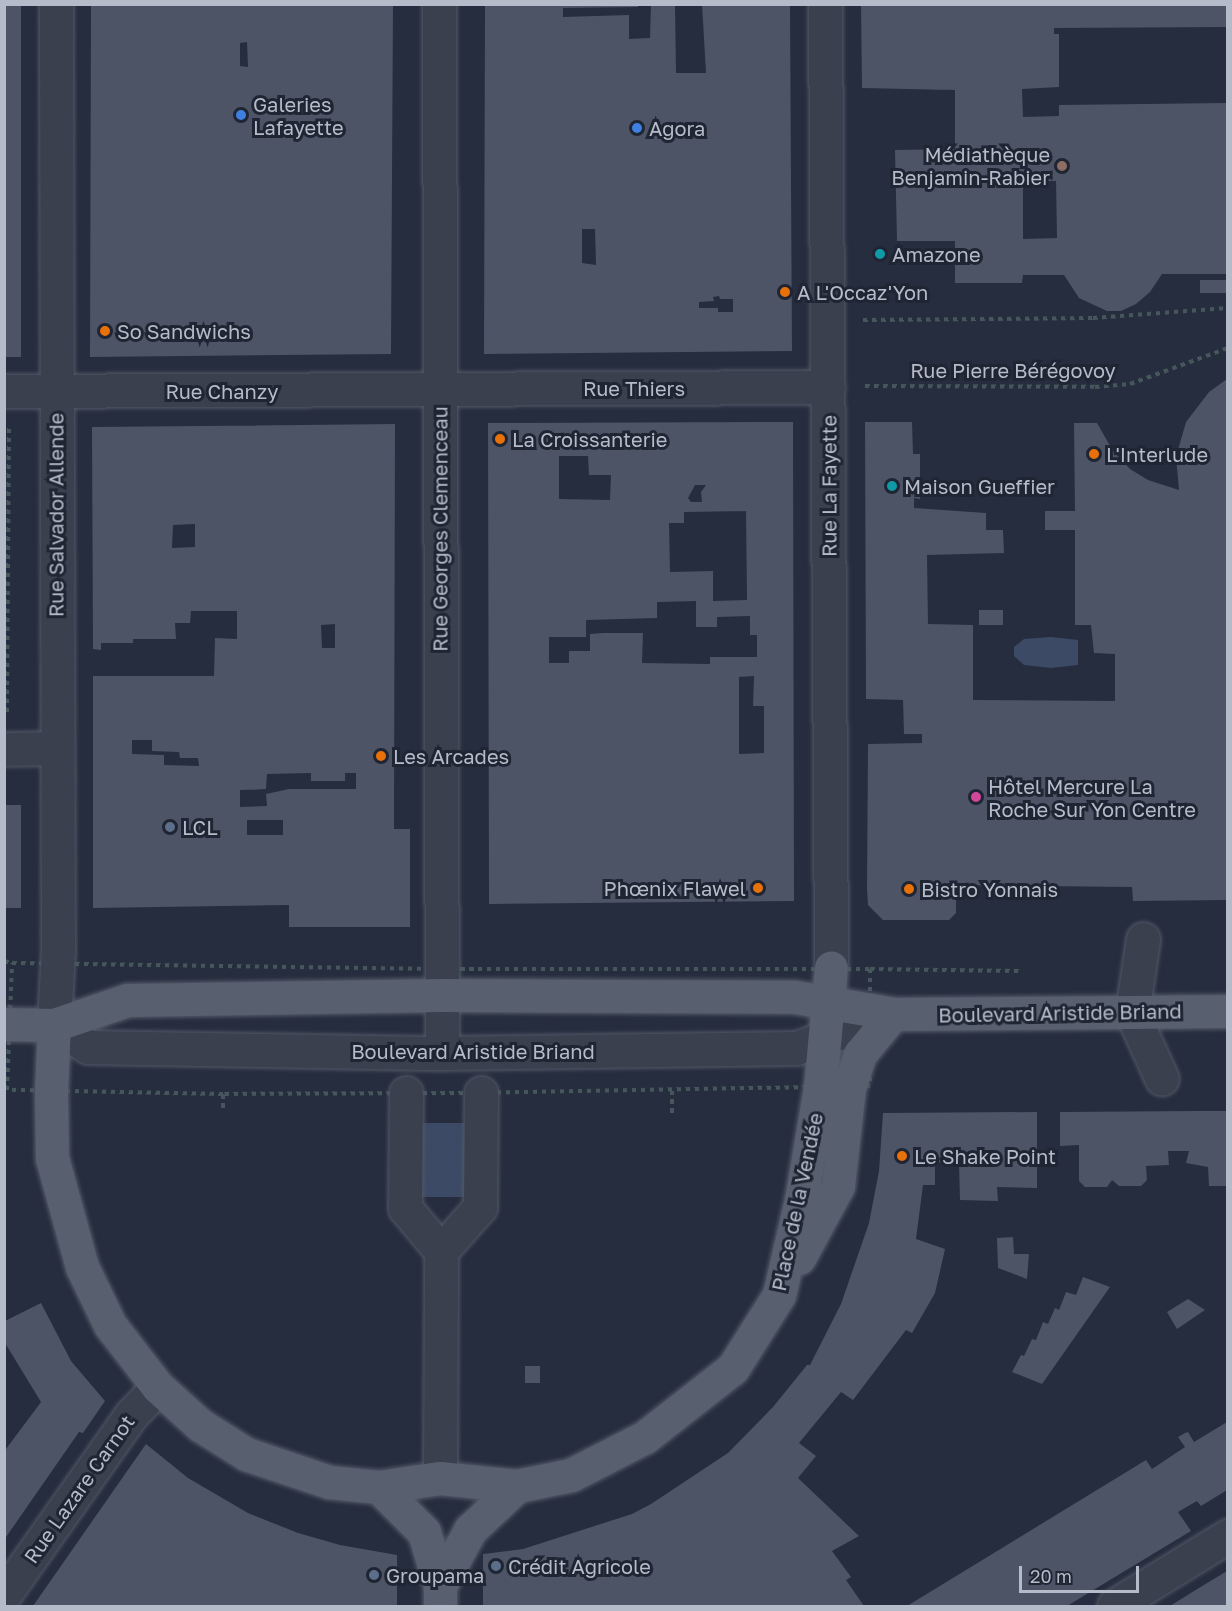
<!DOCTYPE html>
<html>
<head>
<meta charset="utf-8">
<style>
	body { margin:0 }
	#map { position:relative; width:1232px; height:1611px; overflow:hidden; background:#262d3e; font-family:"Golos Text",sans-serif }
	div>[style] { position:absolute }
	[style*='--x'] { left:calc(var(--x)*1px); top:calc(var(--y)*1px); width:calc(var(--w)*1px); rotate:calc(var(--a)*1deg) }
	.water>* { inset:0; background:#3c4a66; transform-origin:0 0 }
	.building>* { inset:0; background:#4c5466; transform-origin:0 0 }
	.path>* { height:4px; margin-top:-2px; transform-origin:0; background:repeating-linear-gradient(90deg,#46575c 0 4.5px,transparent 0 9px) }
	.roads { filter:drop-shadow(0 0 2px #525866) drop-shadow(0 0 2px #525866) }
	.minor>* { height:33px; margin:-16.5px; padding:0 16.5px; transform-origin:16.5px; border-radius:16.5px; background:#3a404e }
	.major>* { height:33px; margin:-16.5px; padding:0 16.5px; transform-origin:16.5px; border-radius:16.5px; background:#585f6e }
	.dots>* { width:16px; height:16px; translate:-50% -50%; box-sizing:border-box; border:3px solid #1f2533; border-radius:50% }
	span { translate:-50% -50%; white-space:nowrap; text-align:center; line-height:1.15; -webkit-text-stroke:6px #1f2533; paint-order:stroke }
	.poi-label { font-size:20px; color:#b6bbc9 }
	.left { translate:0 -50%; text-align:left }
	.right { translate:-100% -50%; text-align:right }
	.street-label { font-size:20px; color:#b6bbc9 }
	.frame { position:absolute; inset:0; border:6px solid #b6bbc9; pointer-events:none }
	.scale { position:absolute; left:1019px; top:1566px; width:120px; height:27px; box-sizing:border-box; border:3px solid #b6bbc9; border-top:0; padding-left:8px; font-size:18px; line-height:21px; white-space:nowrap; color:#b6bbc9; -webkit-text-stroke:4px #1f2533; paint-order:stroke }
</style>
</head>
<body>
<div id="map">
	<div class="water">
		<div style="clip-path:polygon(1051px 637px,1078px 640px,1078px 665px,1051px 668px,1024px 665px,1014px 656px,1014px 647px,1024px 639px)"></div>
		<div style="left:466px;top:1123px;width:74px;height:46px;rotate:90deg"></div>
	</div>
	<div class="building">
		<div style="left:4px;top:4px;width:17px;height:353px"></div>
		<div style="clip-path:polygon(evenodd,91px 4px,393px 4px,391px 354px,90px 357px,91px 4px,247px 42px,248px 67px,240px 66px,240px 43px,247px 42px)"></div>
		<div style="clip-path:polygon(evenodd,651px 4px,675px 4px,676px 73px,706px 73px,702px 4px,790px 4px,792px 351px,484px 354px,485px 5px,638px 5px,638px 7px,563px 8px,563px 17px,629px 15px,629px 39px,650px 38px,651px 4px,582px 229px,595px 229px,596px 265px,582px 263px,582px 229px,651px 4px,719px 296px,720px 299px,733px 299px,733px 312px,718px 312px,718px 308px,699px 308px,699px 302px,714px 301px,713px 297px,719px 296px)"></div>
		<div style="clip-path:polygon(evenodd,861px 4px,1227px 4px,1227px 27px,1054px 28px,1054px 34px,1059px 34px,1059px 87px,1022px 89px,1023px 117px,1059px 116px,1059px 105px,1227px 103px,1227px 274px,1162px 274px,1150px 292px,1136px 304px,1121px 311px,1107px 311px,1079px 298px,1064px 275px,1023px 275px,1022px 283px,955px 283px,955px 241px,897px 241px,895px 150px,955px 149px,955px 90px,862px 88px,861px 4px,1023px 181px,1056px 181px,1057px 238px,1023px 239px,1023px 181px)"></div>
		<div style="left:1200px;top:280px;width:27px;height:13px"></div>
		<div style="clip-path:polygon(1227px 379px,1227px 900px,1133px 901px,1132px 887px,956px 885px,956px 913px,949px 920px,883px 920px,868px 905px,867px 889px,868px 744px,922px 743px,922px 734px,904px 734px,903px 700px,866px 699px,865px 422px,912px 422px,913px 454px,920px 454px,920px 499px,914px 498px,914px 508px,986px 513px,986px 530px,1003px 530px,1004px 553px,927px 555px,928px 624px,973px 625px,973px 700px,1115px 701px,1115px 654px,1094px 653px,1091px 625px,1075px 625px,1075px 530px,1045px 530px,1045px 511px,1075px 511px,1074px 423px,1097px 423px,1113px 451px,1130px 469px,1148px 480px,1179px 490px,1176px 457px,1186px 422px,1209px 392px)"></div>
		<div style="clip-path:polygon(evenodd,793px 422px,794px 901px,489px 904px,488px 423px,793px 422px,559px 456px,588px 456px,589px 475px,611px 475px,610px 500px,559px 499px,559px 456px,793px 422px,695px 485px,706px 485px,701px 492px,702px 502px,691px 502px,688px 498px,695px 485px,793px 422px,746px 511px,747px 600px,713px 601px,713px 571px,670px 572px,669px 523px,684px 523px,684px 512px,746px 511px,793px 422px,696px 601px,696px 627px,717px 627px,717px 617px,750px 616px,750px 635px,757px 635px,757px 657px,710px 657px,710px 664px,642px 663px,643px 633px,603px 633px,590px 634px,590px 651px,569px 651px,569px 663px,549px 663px,549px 637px,586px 637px,586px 620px,657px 618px,657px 602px,696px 601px,793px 422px,754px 676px,753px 706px,764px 706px,764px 753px,739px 754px,739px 677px,754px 676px)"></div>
		<div style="clip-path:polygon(evenodd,395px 424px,394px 829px,410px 829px,410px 927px,289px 927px,289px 905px,93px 908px,93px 676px,214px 676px,215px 638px,237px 639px,237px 611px,191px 611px,190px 623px,175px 623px,176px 639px,133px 639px,133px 643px,101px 643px,101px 650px,93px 649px,92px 427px,395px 424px,195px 524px,195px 547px,172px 548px,173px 525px,195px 524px,395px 424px,335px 624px,335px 648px,322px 648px,321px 625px,335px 624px,395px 424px,132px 740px,152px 740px,152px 751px,179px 752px,180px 758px,198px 758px,199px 766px,164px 765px,164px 755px,132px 754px,132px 740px,395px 424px,311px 773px,311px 781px,345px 781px,345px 773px,356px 773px,356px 789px,289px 789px,266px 794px,267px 806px,240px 807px,240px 790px,266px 789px,267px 774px,311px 773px,395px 424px,247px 820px,283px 820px,283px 835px,247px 835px,247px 820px)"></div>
		<div style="left:979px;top:610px;width:24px;height:15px"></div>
		<div style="left:4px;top:805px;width:17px;height:103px"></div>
		<div style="clip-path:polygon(1198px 1111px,1227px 1111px,1227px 1186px,1209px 1186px,1208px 1167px,1186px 1163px,1189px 1151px,1168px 1151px,1169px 1165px,1146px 1166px,1147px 1180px,1141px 1186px,1119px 1186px,1112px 1180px,1107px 1187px,1085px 1187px,1079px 1181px,1079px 1145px,1060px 1146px,1060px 1112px)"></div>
		<div style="clip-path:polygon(1037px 1112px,1037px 1188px,997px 1187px,998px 1201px,960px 1200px,959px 1163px,935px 1162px,935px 1185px,923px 1185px,916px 1239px,945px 1249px,935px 1293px,912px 1333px,906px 1330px,853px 1400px,841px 1392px,799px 1443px,816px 1456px,798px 1478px,859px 1536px,832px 1551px,851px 1577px,846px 1580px,864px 1606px,483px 1606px,483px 1554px,523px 1549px,632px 1514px,651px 1504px,728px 1453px,773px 1407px,807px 1365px,810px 1365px,841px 1304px,869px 1223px,879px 1171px,883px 1113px)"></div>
		<div style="clip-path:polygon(1013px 1237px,1014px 1254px,1029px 1254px,1027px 1279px,998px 1268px,997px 1238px)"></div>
		<div style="clip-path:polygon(1083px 1277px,1110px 1287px,1042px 1384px,1012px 1372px,1021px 1355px,1024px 1356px,1032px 1339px,1036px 1340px,1043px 1322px,1048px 1324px,1055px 1308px,1059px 1310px,1066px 1292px,1076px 1295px)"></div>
		<div style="clip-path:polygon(1188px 1299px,1205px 1310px,1177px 1329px,1167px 1312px)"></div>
		<div style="clip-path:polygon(41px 1303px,71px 1361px,105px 1401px,83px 1433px,79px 1432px,4px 1540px,4px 1448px,6px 1449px,41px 1402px,5px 1343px,5px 1321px)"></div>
		<div style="left:525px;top:1366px;width:15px;height:17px"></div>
		<div style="clip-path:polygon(1227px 1422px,1227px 1490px,1201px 1506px,1197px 1501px,1178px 1512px,1191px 1531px,1067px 1606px,907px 1606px,1146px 1460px,1152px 1469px,1185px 1447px,1178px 1437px,1185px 1433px,1188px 1432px,1194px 1442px)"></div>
		<div style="clip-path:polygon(146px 1444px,188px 1478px,248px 1513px,298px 1533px,340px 1545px,397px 1555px,397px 1606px,33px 1606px)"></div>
		<div style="clip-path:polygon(1227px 1571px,1227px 1606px,1170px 1606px,1194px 1591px)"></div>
	</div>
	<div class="path">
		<div style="--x:863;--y:320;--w:230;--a:-0.5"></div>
		<div style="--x:1093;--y:318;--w:135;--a:-4.2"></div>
		<div style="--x:865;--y:386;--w:230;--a:0.2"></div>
		<div style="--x:1095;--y:387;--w:35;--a:-5"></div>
		<div style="--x:1130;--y:384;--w:104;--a:-20.2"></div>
		<div style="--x:7;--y:712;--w:284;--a:-89.6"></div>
		<div style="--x:4;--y:961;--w:8;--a:14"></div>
		<div style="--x:12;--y:963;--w:430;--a:0.8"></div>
		<div style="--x:442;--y:969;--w:428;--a:0"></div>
		<div style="--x:870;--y:969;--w:117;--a:90"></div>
		<div style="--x:870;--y:1086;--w:389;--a:179"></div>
		<div style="--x:481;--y:1093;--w:258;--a:179.8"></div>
		<div style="--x:223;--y:1094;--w:216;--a:-178.9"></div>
		<div style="--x:7;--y:1090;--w:127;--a:-87.7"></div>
		<div style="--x:870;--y:969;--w:152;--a:0.8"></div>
		<div style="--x:223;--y:1094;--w:14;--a:90"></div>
		<div style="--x:672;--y:1113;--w:22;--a:-90"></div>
	</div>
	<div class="roads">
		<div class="minor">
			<div style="--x:56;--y:4;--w:946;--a:89.88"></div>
			<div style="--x:58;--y:950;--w:75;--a:93.1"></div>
			<div style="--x:54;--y:1025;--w:40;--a:32.9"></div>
			<div style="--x:88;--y:1047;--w:354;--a:1"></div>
			<div style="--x:442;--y:1053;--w:354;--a:-0.8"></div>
			<div style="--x:796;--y:1048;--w:103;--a:-19.3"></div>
			<div style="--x:439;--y:4;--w:1049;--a:89.84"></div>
			<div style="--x:825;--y:4;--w:964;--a:89.64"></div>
			<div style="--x:4;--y:391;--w:824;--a:-0.28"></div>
			<div style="--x:4;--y:749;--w:53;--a:-1.1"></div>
			<div style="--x:1143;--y:939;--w:75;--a:98.5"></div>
			<div style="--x:1132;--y:1013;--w:72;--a:65.6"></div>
			<div style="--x:406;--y:1093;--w:115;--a:90.5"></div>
			<div style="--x:405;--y:1208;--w:56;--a:50.1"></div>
			<div style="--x:441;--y:1251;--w:59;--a:-48.4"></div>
			<div style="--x:480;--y:1207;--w:114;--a:-89.5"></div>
			<div style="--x:440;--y:1478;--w:227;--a:-89.7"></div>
			<div style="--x:4;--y:1595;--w:220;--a:-54.8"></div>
			<div style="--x:131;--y:1415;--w:39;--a:-46"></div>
			<div style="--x:1114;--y:1606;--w:134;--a:-31.6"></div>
		</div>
		<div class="major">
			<div style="--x:4;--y:1024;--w:50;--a:1.1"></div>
			<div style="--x:54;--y:1025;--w:78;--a:-18.7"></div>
			<div style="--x:128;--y:1000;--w:313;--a:-0.9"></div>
			<div style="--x:441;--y:995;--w:354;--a:0.3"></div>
			<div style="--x:795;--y:997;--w:99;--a:9.8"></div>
			<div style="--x:893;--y:1014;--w:335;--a:-0.5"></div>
			<div style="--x:54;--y:1025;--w:65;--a:92.6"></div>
			<div style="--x:51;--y:1090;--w:68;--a:89.2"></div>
			<div style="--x:52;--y:1158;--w:113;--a:74.6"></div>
			<div style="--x:82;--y:1267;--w:64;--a:64.2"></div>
			<div style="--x:110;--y:1325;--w:78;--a:52.3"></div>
			<div style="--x:158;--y:1387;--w:57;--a:42.1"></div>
			<div style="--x:200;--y:1425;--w:54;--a:32.2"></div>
			<div style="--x:246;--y:1454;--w:88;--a:18.6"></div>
			<div style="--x:329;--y:1482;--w:50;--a:5.7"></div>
			<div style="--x:379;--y:1487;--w:62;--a:-8.4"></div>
			<div style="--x:440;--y:1478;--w:77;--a:5.9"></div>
			<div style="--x:517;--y:1486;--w:55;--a:-11.5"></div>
			<div style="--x:571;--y:1475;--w:83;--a:-27.2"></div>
			<div style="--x:645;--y:1437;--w:112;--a:-38.1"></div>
			<div style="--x:733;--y:1368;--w:86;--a:-57.8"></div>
			<div style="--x:779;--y:1295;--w:98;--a:-77"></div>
			<div style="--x:801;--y:1200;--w:114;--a:-80.4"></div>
			<div style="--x:820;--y:1088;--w:121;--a:-84.8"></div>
			<div style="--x:799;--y:1258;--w:82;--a:-61.6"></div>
			<div style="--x:838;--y:1186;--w:99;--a:-83.6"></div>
			<div style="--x:849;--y:1088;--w:36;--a:-72"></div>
			<div style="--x:860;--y:1054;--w:52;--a:-50.5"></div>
			<div style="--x:379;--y:1487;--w:64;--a:45"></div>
			<div style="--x:424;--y:1532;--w:56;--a:73.5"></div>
			<div style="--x:440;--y:1586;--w:20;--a:90"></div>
			<div style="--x:440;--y:1586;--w:64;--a:-61.8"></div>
			<div style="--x:470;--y:1530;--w:64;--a:-43.1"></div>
		</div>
	</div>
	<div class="dots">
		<div style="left:241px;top:115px;background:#3f7fe0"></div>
		<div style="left:637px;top:128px;background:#3f7fe0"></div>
		<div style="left:1062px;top:166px;background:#8d6e63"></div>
		<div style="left:880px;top:254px;background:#0f9aa8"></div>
		<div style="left:785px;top:292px;background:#e8710a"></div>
		<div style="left:105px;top:331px;background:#e8710a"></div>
		<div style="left:500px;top:439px;background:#e8710a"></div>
		<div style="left:1094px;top:454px;background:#e8710a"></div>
		<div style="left:892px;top:486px;background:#0f9aa8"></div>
		<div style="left:381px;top:756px;background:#e8710a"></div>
		<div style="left:976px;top:797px;background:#d1479c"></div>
		<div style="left:170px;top:827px;background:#5c6f8a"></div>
		<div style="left:758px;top:888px;background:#e8710a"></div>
		<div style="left:909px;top:889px;background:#e8710a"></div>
		<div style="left:902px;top:1156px;background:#e8710a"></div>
		<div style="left:496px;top:1566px;background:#5c6f8a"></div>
		<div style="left:374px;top:1575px;background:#5c6f8a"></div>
	</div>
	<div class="poi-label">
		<span class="left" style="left:253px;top:116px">Galeries<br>Lafayette</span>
		<span class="left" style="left:649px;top:128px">Agora</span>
		<span class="right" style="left:1050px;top:166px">Médiathèque<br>Benjamin-Rabier</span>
		<span class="left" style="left:892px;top:254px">Amazone</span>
		<span class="left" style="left:797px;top:292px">A L'Occaz'Yon</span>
		<span class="left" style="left:117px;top:331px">So Sandwichs</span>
		<span class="left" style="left:512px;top:439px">La Croissanterie</span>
		<span class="left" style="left:1106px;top:454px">L'Interlude</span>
		<span class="left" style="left:904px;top:486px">Maison Gueffier</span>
		<span class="left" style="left:393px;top:756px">Les Arcades</span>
		<span class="left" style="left:988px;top:798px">Hôtel Mercure La<br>Roche Sur Yon Centre</span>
		<span class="left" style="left:182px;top:827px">LCL</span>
		<span class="right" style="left:746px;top:888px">Phœnix Flawel</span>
		<span class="left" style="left:921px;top:889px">Bistro Yonnais</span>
		<span class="left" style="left:914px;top:1156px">Le Shake Point</span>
		<span class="left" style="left:508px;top:1566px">Crédit Agricole</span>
		<span class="left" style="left:386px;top:1575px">Groupama</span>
	</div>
	<div class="street-label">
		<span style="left:1013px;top:370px">Rue Pierre Bérégovoy</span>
		<span style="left:634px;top:388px">Rue Thiers</span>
		<span style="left:222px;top:391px">Rue Chanzy</span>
		<span style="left:829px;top:486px;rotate:-90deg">Rue La Fayette</span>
		<span style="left:56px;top:515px;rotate:-90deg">Rue Salvador Allende</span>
		<span style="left:440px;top:529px;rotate:-90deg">Rue Georges Clemenceau</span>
		<span style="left:1060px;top:1013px;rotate:-1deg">Boulevard Aristide Briand</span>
		<span style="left:473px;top:1051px">Boulevard Aristide Briand</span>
		<span style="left:797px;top:1202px;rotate:-78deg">Place de la Vendée</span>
		<span style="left:79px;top:1489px;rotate:-55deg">Rue Lazare Carnot</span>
	</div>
	<div class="frame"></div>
	<div class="scale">20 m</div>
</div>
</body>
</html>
